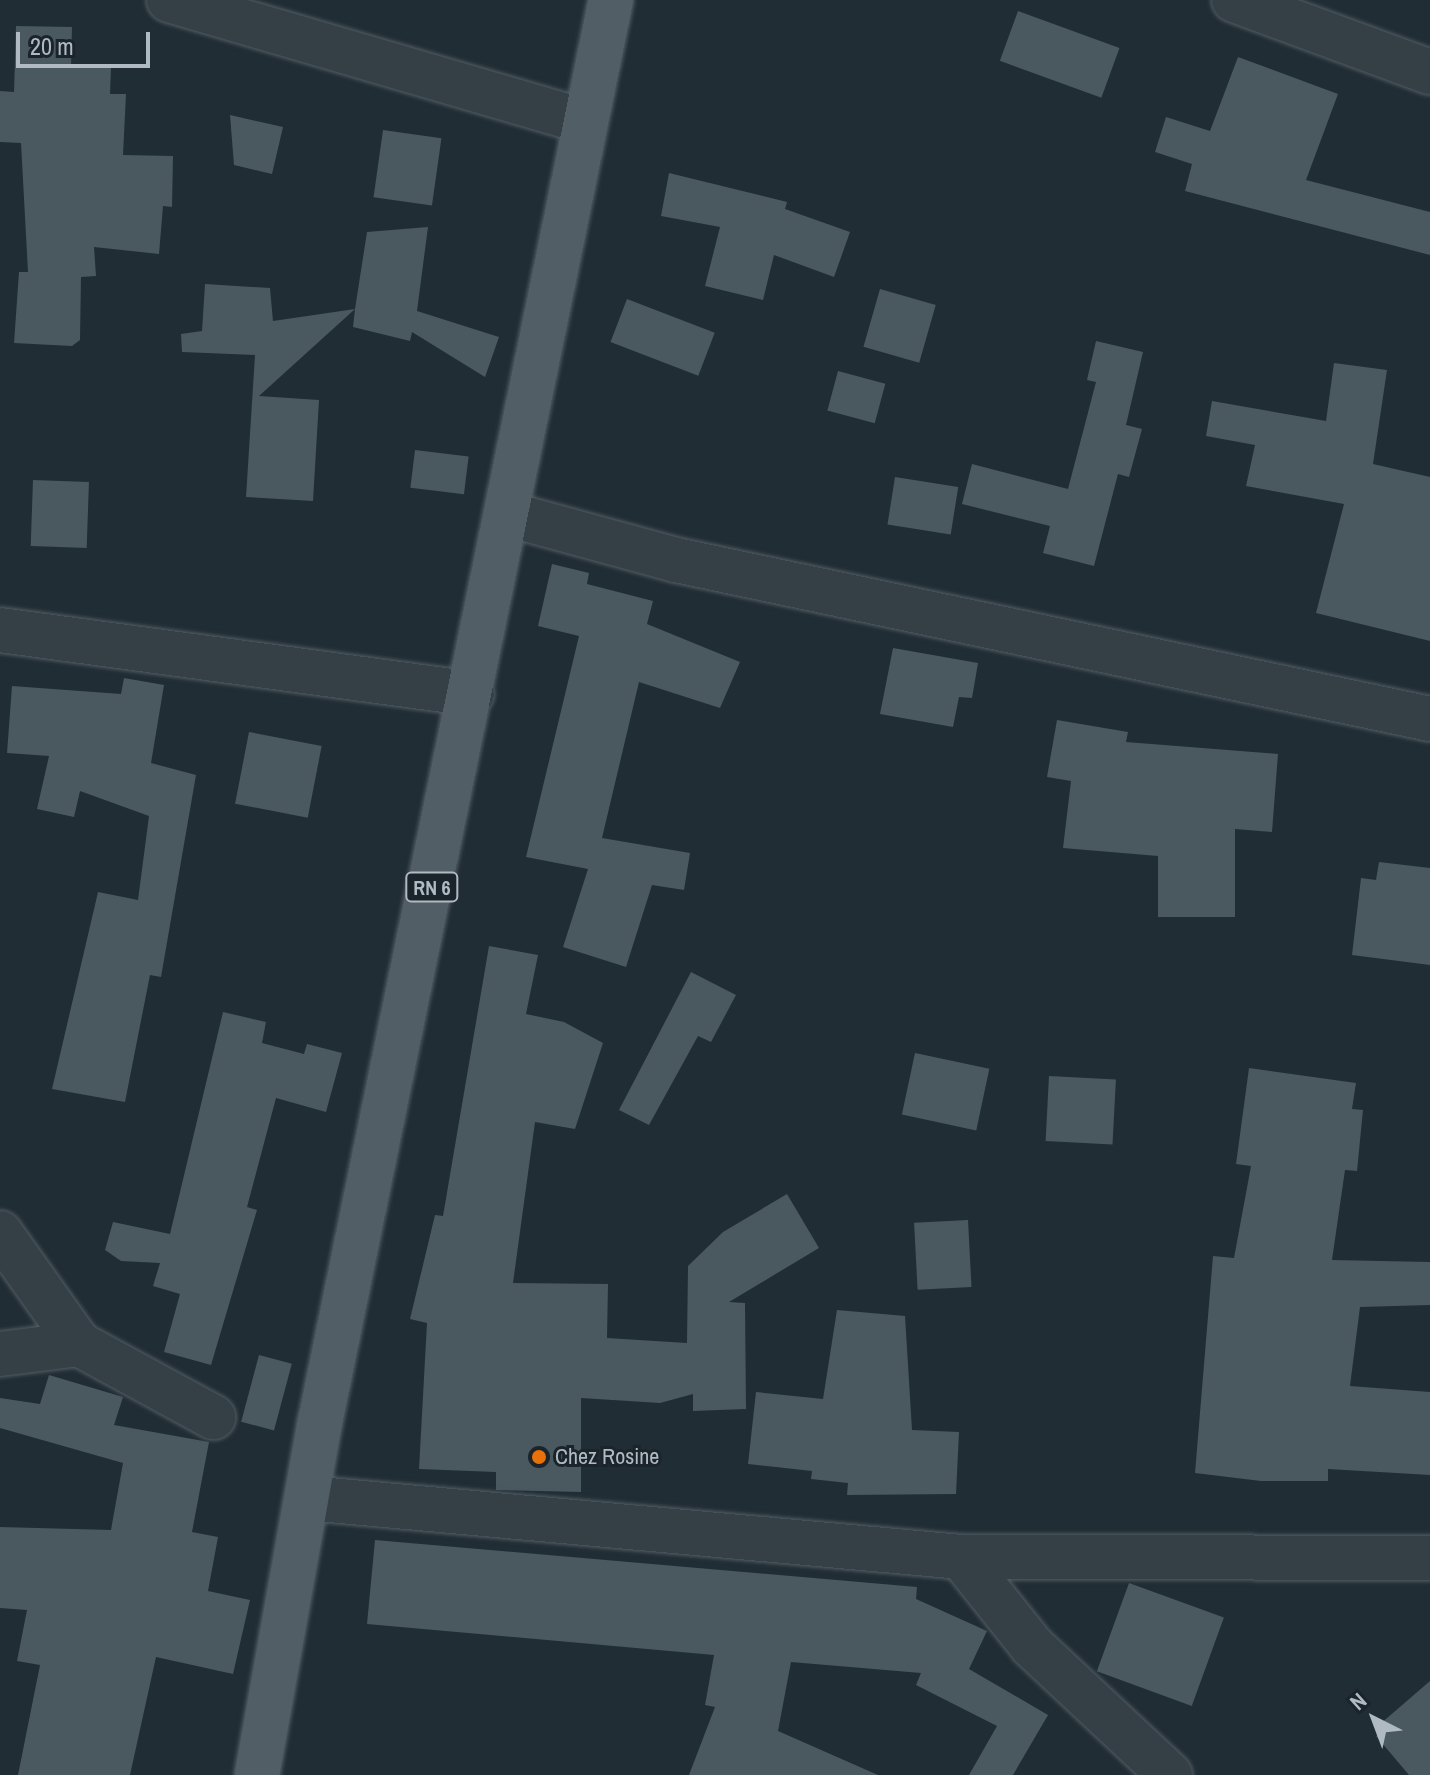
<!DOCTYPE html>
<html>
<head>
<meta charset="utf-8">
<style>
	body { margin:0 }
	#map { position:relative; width:1430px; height:1775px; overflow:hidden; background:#212d35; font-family:"Archivo Narrow",sans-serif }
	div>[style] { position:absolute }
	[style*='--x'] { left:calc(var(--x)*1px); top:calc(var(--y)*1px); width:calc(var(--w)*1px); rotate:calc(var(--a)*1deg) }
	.building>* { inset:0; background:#4a5860; transform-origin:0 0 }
	.roads { filter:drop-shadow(0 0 2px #525d63) drop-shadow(0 0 2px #525d63) }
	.street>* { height:44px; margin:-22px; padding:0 22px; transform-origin:22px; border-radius:22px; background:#353f46 }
	.primary>* { height:44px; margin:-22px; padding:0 22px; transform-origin:22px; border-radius:22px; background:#525e66 }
	.dots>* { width:22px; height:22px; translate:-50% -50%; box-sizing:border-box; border:4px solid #1a242a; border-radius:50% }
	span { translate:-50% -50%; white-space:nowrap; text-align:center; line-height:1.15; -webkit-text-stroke:6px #1a242a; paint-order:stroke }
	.shield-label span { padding:2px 6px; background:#1a242a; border:2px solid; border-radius:6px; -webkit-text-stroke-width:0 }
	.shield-label { font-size:20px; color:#afbac2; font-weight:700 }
	.poi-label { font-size:22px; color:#afbac2 }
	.left { translate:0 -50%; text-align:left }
	.north { position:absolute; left:1334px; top:1679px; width:80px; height:80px; -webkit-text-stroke:6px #1a242a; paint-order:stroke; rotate:318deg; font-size:22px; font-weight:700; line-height:32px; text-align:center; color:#afbac2 }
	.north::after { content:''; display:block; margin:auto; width:28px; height:36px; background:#afbac2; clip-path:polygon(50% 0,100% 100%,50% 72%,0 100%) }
	.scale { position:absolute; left:16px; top:32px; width:134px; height:36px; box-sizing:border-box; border:4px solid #afbac2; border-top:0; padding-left:10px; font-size:24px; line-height:28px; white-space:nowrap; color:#afbac2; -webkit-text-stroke:6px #1a242a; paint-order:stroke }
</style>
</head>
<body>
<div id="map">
	<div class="building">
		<div style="left:1018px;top:11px;width:108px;height:53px;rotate:20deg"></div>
		<div style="clip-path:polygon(16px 26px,72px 27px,71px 67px,111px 68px,110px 94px,126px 94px,123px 155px,173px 156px,172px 207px,163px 206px,159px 254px,94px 247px,96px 276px,81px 277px,80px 340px,72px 346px,14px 343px,19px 272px,28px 272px,23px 180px,21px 143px,0 142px,0 91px,14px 92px)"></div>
		<div style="clip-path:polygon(1238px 57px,1338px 94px,1306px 180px,1430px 212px,1430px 255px,1185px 191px,1192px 164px,1155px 152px,1166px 117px,1210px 131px)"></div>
		<div style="clip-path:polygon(230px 115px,283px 127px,272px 174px,234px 165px)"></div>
		<div style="left:383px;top:130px;width:59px;height:68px;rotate:8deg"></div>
		<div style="clip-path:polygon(669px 173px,787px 202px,785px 209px,850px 232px,834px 277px,774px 255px,763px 300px,705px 286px,720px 227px,661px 216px)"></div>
		<div style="clip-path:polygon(428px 227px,417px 311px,499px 337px,485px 377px,412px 332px,410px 341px,353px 327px,355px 309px,259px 396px,319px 400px,313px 501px,246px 497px,255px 355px,182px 352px,181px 334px,202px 331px,205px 284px,270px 288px,273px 321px,355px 309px,367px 232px)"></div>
		<div style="left:880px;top:289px;width:58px;height:60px;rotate:16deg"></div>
		<div style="left:627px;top:299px;width:94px;height:46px;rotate:21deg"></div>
		<div style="clip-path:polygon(1096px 341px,1143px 352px,1126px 425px,1142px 429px,1129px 477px,1118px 474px,1094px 566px,1043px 553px,1050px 526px,962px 504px,972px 464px,1068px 489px,1096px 382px,1087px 380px)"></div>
		<div style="clip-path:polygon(1334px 363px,1387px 370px,1373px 464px,1430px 477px,1430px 641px,1316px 613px,1344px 504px,1246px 486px,1255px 445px,1206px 436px,1212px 401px,1326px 421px)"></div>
		<div style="left:838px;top:371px;width:49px;height:41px;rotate:15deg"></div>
		<div style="left:415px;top:450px;width:54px;height:38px;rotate:7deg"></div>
		<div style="left:895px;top:477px;width:64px;height:48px;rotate:9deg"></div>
		<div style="left:33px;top:480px;width:56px;height:66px;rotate:2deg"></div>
		<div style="clip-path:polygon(552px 564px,589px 573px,587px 584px,653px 601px,647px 624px,740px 662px,720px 708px,639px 682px,602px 838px,690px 853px,684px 890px,652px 885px,626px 967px,563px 947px,588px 869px,526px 857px,579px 636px,538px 626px)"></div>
		<div style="clip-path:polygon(893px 648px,978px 663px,972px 698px,959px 697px,953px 727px,880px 714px)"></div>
		<div style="clip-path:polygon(124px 678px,164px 685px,151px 763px,196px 775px,161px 977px,150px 975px,125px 1102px,52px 1089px,98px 892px,138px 900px,149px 816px,80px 791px,74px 817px,37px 809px,49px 756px,7px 753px,12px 686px,121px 694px)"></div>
		<div style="clip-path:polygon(1057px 720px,1128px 732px,1126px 742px,1278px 754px,1272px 832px,1235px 829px,1235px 917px,1158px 917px,1158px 856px,1063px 848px,1071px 781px,1047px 777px)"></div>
		<div style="left:249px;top:732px;width:74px;height:73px;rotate:11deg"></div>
		<div style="clip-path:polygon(1379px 862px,1430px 868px,1430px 965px,1352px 955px,1361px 878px,1376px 880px)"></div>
		<div style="clip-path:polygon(489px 946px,538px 955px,526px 1014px,564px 1022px,603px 1043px,575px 1129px,535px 1122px,513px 1283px,608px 1284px,607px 1338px,687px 1343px,688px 1266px,723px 1232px,787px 1194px,819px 1248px,729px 1302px,745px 1303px,746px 1409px,693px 1411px,693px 1394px,660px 1403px,581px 1398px,581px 1492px,496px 1490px,496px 1472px,419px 1469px,427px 1323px,410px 1319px,435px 1215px,443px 1216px)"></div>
		<div style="clip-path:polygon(691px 972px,736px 995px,711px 1042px,698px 1036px,649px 1125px,619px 1110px)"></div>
		<div style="clip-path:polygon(223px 1012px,266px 1022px,262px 1043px,304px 1054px,307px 1044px,342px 1053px,326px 1112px,276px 1098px,247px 1207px,257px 1210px,211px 1365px,164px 1352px,180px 1294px,153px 1286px,160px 1263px,121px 1261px,105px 1250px,113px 1222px,170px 1234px)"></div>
		<div style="left:915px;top:1053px;width:76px;height:63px;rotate:12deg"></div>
		<div style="clip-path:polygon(1249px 1068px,1356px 1083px,1352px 1109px,1363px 1110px,1357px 1171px,1345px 1170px,1332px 1260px,1430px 1262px,1430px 1305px,1360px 1307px,1350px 1386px,1430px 1392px,1430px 1475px,1328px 1469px,1328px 1481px,1261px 1481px,1195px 1473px,1213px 1256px,1234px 1258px,1251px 1166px,1236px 1164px)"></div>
		<div style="left:1049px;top:1076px;width:67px;height:65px;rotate:3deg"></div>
		<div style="left:968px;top:1220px;width:67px;height:54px;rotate:87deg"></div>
		<div style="clip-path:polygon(837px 1310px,905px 1316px,912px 1430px,959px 1432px,956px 1494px,847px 1495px,848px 1483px,811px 1479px,812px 1471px,748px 1464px,756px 1392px,823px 1399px)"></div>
		<div style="left:259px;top:1355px;width:34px;height:69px;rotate:15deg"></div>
		<div style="clip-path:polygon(49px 1375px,123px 1397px,114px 1425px,209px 1442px,192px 1532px,218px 1537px,208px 1591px,250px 1600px,233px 1674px,156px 1657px,130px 1775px,18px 1775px,40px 1665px,17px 1661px,27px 1610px,0 1608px,0 1527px,111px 1530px,123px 1463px,0 1428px,0 1398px,40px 1404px)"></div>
		<div style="clip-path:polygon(375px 1540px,917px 1587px,916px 1599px,987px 1631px,969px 1669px,1048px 1715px,1013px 1775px,969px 1775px,997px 1726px,916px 1685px,921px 1673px,791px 1662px,778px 1731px,878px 1775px,689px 1775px,715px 1707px,705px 1705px,714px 1655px,367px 1624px)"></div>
		<div style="left:1129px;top:1583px;width:101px;height:94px;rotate:20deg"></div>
		<div style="clip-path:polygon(1430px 1681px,1430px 1775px,1409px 1775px,1376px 1736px,1384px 1730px,1379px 1725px)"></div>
	</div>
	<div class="roads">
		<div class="street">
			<div style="--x:169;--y:0;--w:434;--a:16.3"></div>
			<div style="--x:1234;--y:0;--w:209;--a:20.2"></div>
			<div style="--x:508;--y:514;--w:174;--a:15.3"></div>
			<div style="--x:676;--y:560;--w:771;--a:11.91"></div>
			<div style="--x:0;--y:630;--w:476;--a:7.7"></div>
			<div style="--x:0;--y:1233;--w:136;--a:54.6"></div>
			<div style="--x:79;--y:1344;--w:153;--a:28.6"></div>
			<div style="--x:0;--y:1354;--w:80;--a:-7.2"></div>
			<div style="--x:307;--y:1498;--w:657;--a:5.15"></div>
			<div style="--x:961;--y:1557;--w:469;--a:0.1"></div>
			<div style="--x:961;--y:1557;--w:114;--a:51.4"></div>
			<div style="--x:1032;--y:1646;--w:189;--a:43.1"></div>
		</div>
		<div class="primary">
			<div style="--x:257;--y:1775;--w:353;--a:-79.9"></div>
			<div style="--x:319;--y:1427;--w:1457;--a:-78.44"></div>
		</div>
	</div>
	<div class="dots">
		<div style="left:539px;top:1457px;background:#e8710a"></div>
	</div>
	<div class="shield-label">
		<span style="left:432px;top:887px">RN 6</span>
	</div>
	<div class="poi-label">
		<span class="left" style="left:555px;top:1457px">Chez Rosine</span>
	</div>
	<div class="north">N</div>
	<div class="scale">20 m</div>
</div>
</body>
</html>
